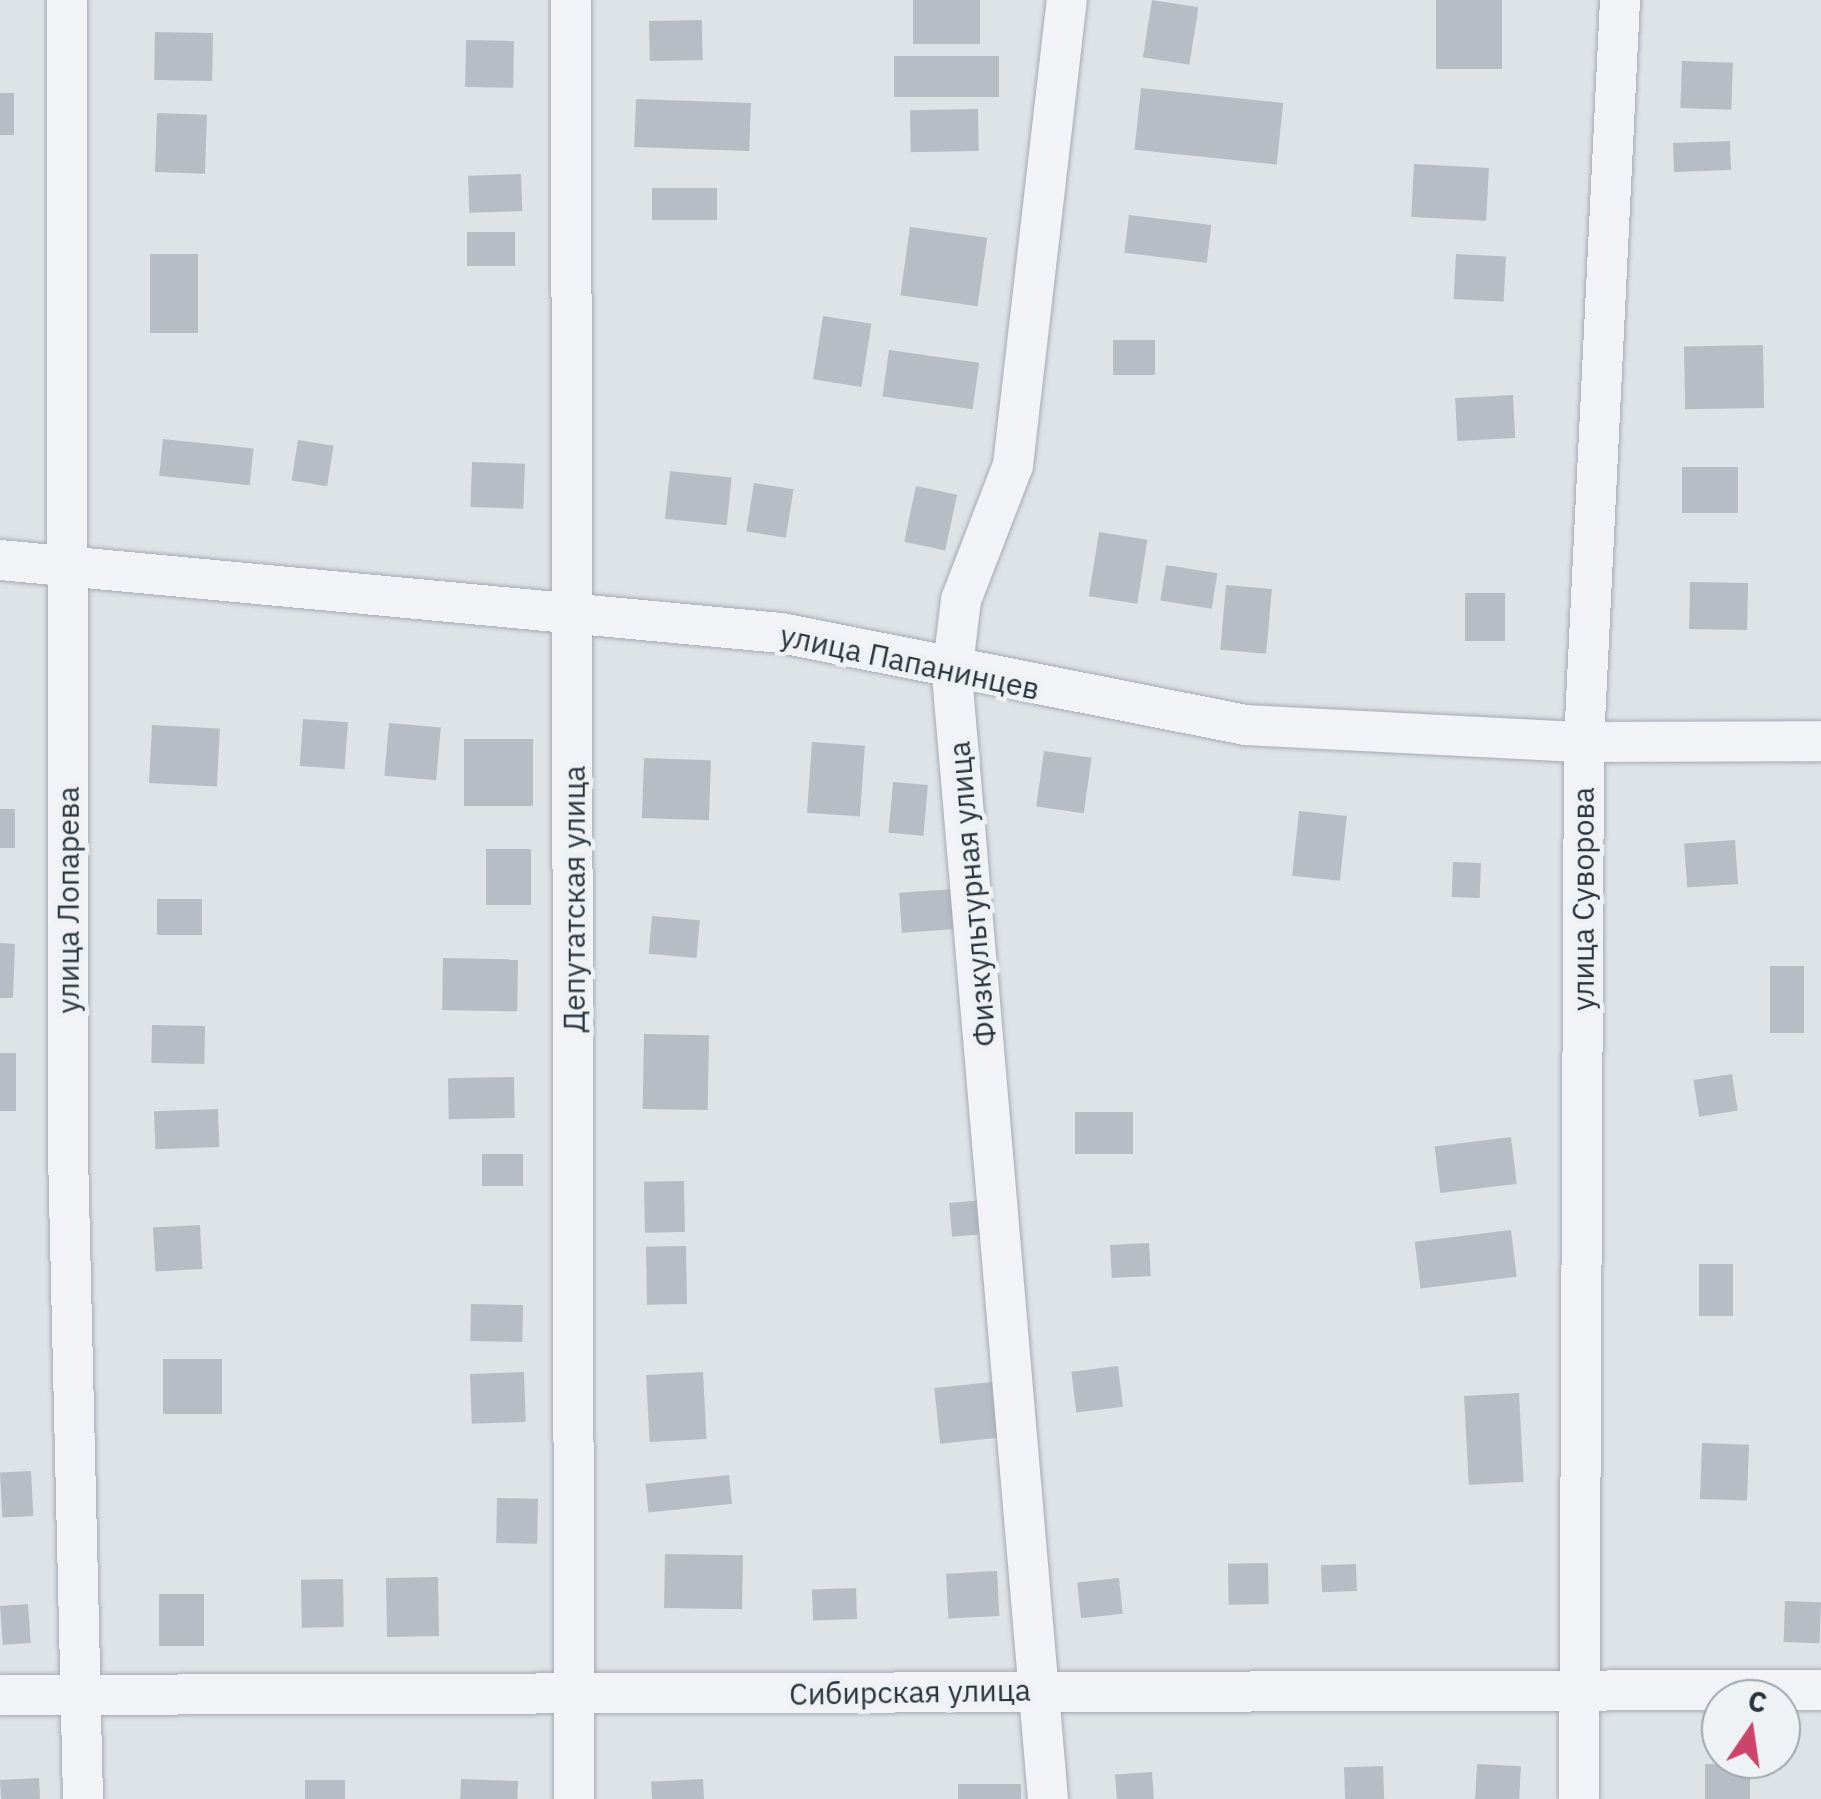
<!DOCTYPE html>
<html>
<head>
<meta charset="utf-8">
<style>
	body { margin:0 }
	#map { position:relative; width:1821px; height:1799px; overflow:hidden; background:#dee3e8; font-family:"IBM Plex Sans",sans-serif }
	div>[style] { position:absolute }
	[style*='--x'] { left:calc(var(--x)*1px); top:calc(var(--y)*1px); width:calc(var(--w)*1px); rotate:calc(var(--a)*1deg) }
	.building>* { inset:0; background:#b6bdc4; transform-origin:0 0 }
	.roads { filter:drop-shadow(0 0 2px #a4abb2) drop-shadow(0 0 2px #a4abb2) }
	.minor>* { height:40px; margin:-20px; padding:0 20px; transform-origin:20px; border-radius:20px; background:#f1f3f6 }
	span { translate:-50% -50%; white-space:nowrap; text-align:center; line-height:1.15; -webkit-text-stroke:9px #eef2f5; paint-order:stroke }
	.street-label { font-size:30px; color:#28333e }
	.north { position:absolute; left:1701px; top:1679px; width:100px; height:100px; box-sizing:border-box; background:#eef2f5; border:2px solid #9fa6ac; border-radius:50%; rotate:13deg; font-size:28px; font-weight:700; line-height:40px; text-align:center; color:#28333e }
	.north::after { content:''; display:block; margin:auto; width:35px; height:45px; background:#cc446a; clip-path:polygon(50% 0,100% 100%,50% 72%,0 100%) }
</style>
</head>
<body>
<div id="map">
	<div class="building">
		<div style="left:913px;top:0;width:67px;height:44px"></div>
		<div style="left:1152px;top:0;width:47px;height:58px;rotate:9deg"></div>
		<div style="left:1436px;top:0;width:66px;height:69px"></div>
		<div style="left:702px;top:20px;width:40px;height:53px;rotate:89deg"></div>
		<div style="left:155px;top:32px;width:58px;height:48px;rotate:1deg"></div>
		<div style="left:466px;top:40px;width:48px;height:47px;rotate:1deg"></div>
		<div style="left:894px;top:56px;width:105px;height:41px"></div>
		<div style="left:1682px;top:61px;width:51px;height:47px;rotate:2deg"></div>
		<div style="left:1141px;top:88px;width:143px;height:62px;rotate:6deg"></div>
		<div style="left:0;top:93px;width:14px;height:42px"></div>
		<div style="left:636px;top:99px;width:115px;height:48px;rotate:2deg"></div>
		<div style="left:978px;top:109px;width:42px;height:68px;rotate:89deg"></div>
		<div style="left:157px;top:113px;width:50px;height:59px;rotate:2deg"></div>
		<div style="left:1730px;top:141px;width:29px;height:57px;rotate:88deg"></div>
		<div style="left:1414px;top:164px;width:75px;height:53px;rotate:3deg"></div>
		<div style="left:521px;top:174px;width:37px;height:53px;rotate:88deg"></div>
		<div style="left:652px;top:188px;width:65px;height:32px"></div>
		<div style="left:1129px;top:215px;width:83px;height:38px;rotate:7deg"></div>
		<div style="left:910px;top:227px;width:78px;height:69px;rotate:8deg"></div>
		<div style="left:467px;top:232px;width:48px;height:34px"></div>
		<div style="left:150px;top:254px;width:48px;height:79px"></div>
		<div style="left:1456px;top:254px;width:50px;height:45px;rotate:3deg"></div>
		<div style="left:823px;top:316px;width:49px;height:64px;rotate:9deg"></div>
		<div style="left:1113px;top:340px;width:42px;height:35px"></div>
		<div style="left:1763px;top:345px;width:63px;height:79px;rotate:89deg"></div>
		<div style="left:889px;top:350px;width:91px;height:47px;rotate:8deg"></div>
		<div style="left:1513px;top:395px;width:43px;height:58px;rotate:87deg"></div>
		<div style="left:163px;top:439px;width:91px;height:37px;rotate:6deg"></div>
		<div style="left:298px;top:440px;width:36px;height:41px;rotate:9deg"></div>
		<div style="left:472px;top:462px;width:53px;height:45px;rotate:2deg"></div>
		<div style="left:1682px;top:467px;width:56px;height:46px"></div>
		<div style="left:670px;top:471px;width:62px;height:48px;rotate:6deg"></div>
		<div style="left:754px;top:483px;width:40px;height:49px;rotate:9deg"></div>
		<div style="left:916px;top:486px;width:42px;height:57px;rotate:12deg"></div>
		<div style="left:1099px;top:532px;width:49px;height:65px;rotate:9deg"></div>
		<div style="left:1166px;top:565px;width:52px;height:36px;rotate:9deg"></div>
		<div style="left:1690px;top:582px;width:58px;height:47px;rotate:1deg"></div>
		<div style="left:1226px;top:585px;width:46px;height:65px;rotate:5deg"></div>
		<div style="left:1465px;top:593px;width:40px;height:48px"></div>
		<div style="left:303px;top:719px;width:45px;height:47px;rotate:4deg"></div>
		<div style="left:389px;top:723px;width:52px;height:53px;rotate:5deg"></div>
		<div style="left:152px;top:725px;width:68px;height:58px;rotate:3deg"></div>
		<div style="left:464px;top:739px;width:69px;height:67px"></div>
		<div style="left:812px;top:742px;width:53px;height:71px;rotate:4deg"></div>
		<div style="left:1044px;top:751px;width:48px;height:56px;rotate:8deg"></div>
		<div style="left:644px;top:758px;width:67px;height:60px;rotate:2deg"></div>
		<div style="left:893px;top:782px;width:35px;height:51px;rotate:5deg"></div>
		<div style="left:0;top:809px;width:15px;height:39px"></div>
		<div style="left:1299px;top:811px;width:48px;height:65px;rotate:6deg"></div>
		<div style="left:1735px;top:840px;width:44px;height:51px;rotate:86deg"></div>
		<div style="left:486px;top:849px;width:45px;height:56px"></div>
		<div style="left:1453px;top:862px;width:28px;height:35px;rotate:2deg"></div>
		<div style="left:954px;top:889px;width:40px;height:55px;rotate:86deg"></div>
		<div style="left:157px;top:899px;width:45px;height:36px"></div>
		<div style="left:652px;top:916px;width:48px;height:38px;rotate:5deg"></div>
		<div style="clip-path:polygon(0 943px,15px 944px,13px 998px,0 998px)"></div>
		<div style="left:443px;top:958px;width:75px;height:52px;rotate:1deg"></div>
		<div style="left:1770px;top:966px;width:34px;height:67px"></div>
		<div style="left:152px;top:1025px;width:53px;height:38px;rotate:1deg"></div>
		<div style="left:644px;top:1034px;width:65px;height:75px;rotate:1deg"></div>
		<div style="left:0;top:1053px;width:16px;height:58px"></div>
		<div style="left:1732px;top:1074px;width:37px;height:39px;rotate:81deg"></div>
		<div style="left:514px;top:1077px;width:41px;height:66px;rotate:89deg"></div>
		<div style="left:218px;top:1109px;width:38px;height:64px;rotate:88deg"></div>
		<div style="left:1133px;top:1112px;width:42px;height:58px;rotate:90deg"></div>
		<div style="left:1511px;top:1137px;width:47px;height:77px;rotate:83deg"></div>
		<div style="left:523px;top:1154px;width:32px;height:41px;rotate:90deg"></div>
		<div style="left:684px;top:1181px;width:51px;height:40px;rotate:89deg"></div>
		<div style="left:983px;top:1200px;width:34px;height:34px;rotate:85deg"></div>
		<div style="left:200px;top:1225px;width:44px;height:47px;rotate:87deg"></div>
		<div style="left:1511px;top:1230px;width:47px;height:97px;rotate:83deg"></div>
		<div style="left:1149px;top:1243px;width:33px;height:39px;rotate:87deg"></div>
		<div style="left:686px;top:1246px;width:58px;height:40px;rotate:89deg"></div>
		<div style="left:1699px;top:1264px;width:34px;height:52px"></div>
		<div style="left:471px;top:1304px;width:52px;height:37px;rotate:1deg"></div>
		<div style="left:163px;top:1359px;width:59px;height:55px"></div>
		<div style="left:1118px;top:1366px;width:41px;height:47px;rotate:83deg"></div>
		<div style="left:524px;top:1372px;width:50px;height:54px;rotate:88deg"></div>
		<div style="left:703px;top:1372px;width:67px;height:57px;rotate:87deg"></div>
		<div style="left:992px;top:1382px;width:56px;height:58px;rotate:84deg"></div>
		<div style="left:1519px;top:1393px;width:89px;height:55px;rotate:87deg"></div>
		<div style="left:1702px;top:1443px;width:47px;height:56px;rotate:2deg"></div>
		<div style="left:31px;top:1471px;width:45px;height:31px;rotate:87deg"></div>
		<div style="left:729px;top:1475px;width:29px;height:84px;rotate:84deg"></div>
		<div style="left:497px;top:1498px;width:41px;height:45px;rotate:1deg"></div>
		<div style="left:665px;top:1554px;width:78px;height:54px;rotate:1deg"></div>
		<div style="left:1268px;top:1563px;width:41px;height:40px;rotate:89deg"></div>
		<div style="left:1356px;top:1564px;width:27px;height:35px;rotate:88deg"></div>
		<div style="left:997px;top:1571px;width:45px;height:51px;rotate:87deg"></div>
		<div style="left:438px;top:1577px;width:59px;height:52px;rotate:89deg"></div>
		<div style="left:1119px;top:1578px;width:36px;height:42px;rotate:84deg"></div>
		<div style="left:343px;top:1579px;width:48px;height:42px;rotate:89deg"></div>
		<div style="left:856px;top:1588px;width:31px;height:44px;rotate:88deg"></div>
		<div style="left:159px;top:1594px;width:45px;height:52px"></div>
		<div style="left:1785px;top:1601px;width:36px;height:41px;rotate:2deg"></div>
		<div style="left:28px;top:1604px;width:39px;height:28px;rotate:86deg"></div>
		<div style="left:1477px;top:1764px;width:44px;height:35px;rotate:3deg"></div>
		<div style="left:1705px;top:1764px;width:45px;height:35px"></div>
		<div style="left:1383px;top:1766px;width:33px;height:39px;rotate:88deg"></div>
		<div style="left:1152px;top:1772px;width:27px;height:37px;rotate:86deg"></div>
		<div style="left:39px;top:1778px;width:21px;height:39px;rotate:87deg"></div>
		<div style="left:461px;top:1779px;width:57px;height:20px;rotate:2deg"></div>
		<div style="left:703px;top:1779px;width:20px;height:52px;rotate:87deg"></div>
		<div style="left:305px;top:1780px;width:40px;height:19px"></div>
		<div style="left:1021px;top:1784px;width:15px;height:63px;rotate:90deg"></div>
	</div>
	<div class="roads">
		<div class="minor">
			<div style="--x:67;--y:0;--w:1153;--a:89.95"></div>
			<div style="--x:68;--y:1153;--w:646;--a:88.67"></div>
			<div style="--x:571;--y:0;--w:1799;--a:89.9"></div>
			<div style="--x:0;--y:560;--w:784;--a:5.34"></div>
			<div style="--x:781;--y:633;--w:473;--a:11.2"></div>
			<div style="--x:1245;--y:725;--w:339;--a:2.9"></div>
			<div style="--x:1584;--y:742;--w:237;--a:-0.2"></div>
			<div style="--x:0;--y:1695;--w:1821;--a:-0.16"></div>
			<div style="--x:1048;--y:1799;--w:1129;--a:-94.88"></div>
			<div style="--x:952;--y:674;--w:75;--a:-83.1"></div>
			<div style="--x:961;--y:600;--w:145;--a:-68.9"></div>
			<div style="--x:1013;--y:465;--w:468;--a:-83.4"></div>
			<div style="--x:1579;--y:1799;--w:1057;--a:-89.73"></div>
			<div style="--x:1584;--y:742;--w:743;--a:-87.22"></div>
		</div>
	</div>
	<div class="street-label">
		<span style="left:910px;top:662px;rotate:12deg">улица Папанинцев</span>
		<span style="left:972px;top:894px;rotate:-95deg">Физкультурная улица</span>
		<span style="left:574px;top:899px;rotate:-90deg">Депутатская улица</span>
		<span style="left:1583px;top:899px;rotate:-90deg">улица Суворова</span>
		<span style="left:68px;top:900px;rotate:-90deg">улица Лопарева</span>
		<span style="left:910px;top:1692px;rotate:-1deg">Сибирская улица</span>
	</div>
	<div class="north">С</div>
</div>
</body>
</html>
